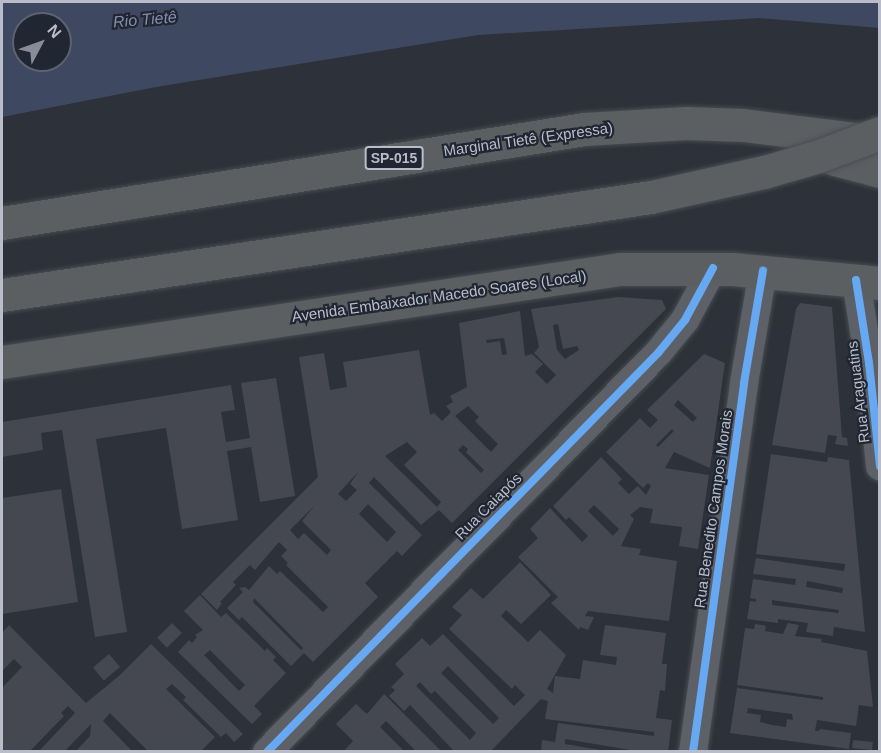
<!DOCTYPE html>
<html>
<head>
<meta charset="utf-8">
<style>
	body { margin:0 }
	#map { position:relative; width:881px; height:753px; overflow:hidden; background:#2d3139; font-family:Arial,sans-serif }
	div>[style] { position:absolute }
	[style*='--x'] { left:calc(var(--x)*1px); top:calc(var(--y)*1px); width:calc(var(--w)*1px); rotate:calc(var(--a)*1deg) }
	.water>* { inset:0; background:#3e4961 }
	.building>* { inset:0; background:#454850; transform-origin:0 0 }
	.roads { filter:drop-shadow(0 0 2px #494c52) drop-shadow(0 0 2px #494c52) }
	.street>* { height:28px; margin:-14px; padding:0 14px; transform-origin:14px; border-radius:14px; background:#5d6067 }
	.highway>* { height:33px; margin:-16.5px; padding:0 16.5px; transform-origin:16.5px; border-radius:16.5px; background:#5c5f61 }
	.bridges { filter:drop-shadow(0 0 2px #4a4d55) drop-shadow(0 0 2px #4a4d55) }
	.highway-bridge>* { height:33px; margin:-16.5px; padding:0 16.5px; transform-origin:16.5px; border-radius:16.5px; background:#5c5f61 }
	.cycleway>* { height:8px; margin:-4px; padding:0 4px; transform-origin:4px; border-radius:4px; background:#66a8f1 }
	span { translate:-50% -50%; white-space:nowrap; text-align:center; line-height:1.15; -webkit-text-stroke:4.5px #212633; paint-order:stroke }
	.shield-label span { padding:2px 4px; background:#212633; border:2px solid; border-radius:4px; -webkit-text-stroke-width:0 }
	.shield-label { font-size:14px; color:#b8bdc9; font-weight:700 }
	.street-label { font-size:15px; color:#b8bdc9 }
	.water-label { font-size:16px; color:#838fad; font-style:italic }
	.frame { position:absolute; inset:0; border:3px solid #b8bdc9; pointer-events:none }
	.north { position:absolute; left:12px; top:12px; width:60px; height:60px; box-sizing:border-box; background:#212633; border:2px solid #5d626f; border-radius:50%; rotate:49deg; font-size:16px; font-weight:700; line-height:24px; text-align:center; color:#b8bdc9 }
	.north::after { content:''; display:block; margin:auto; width:21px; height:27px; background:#878c97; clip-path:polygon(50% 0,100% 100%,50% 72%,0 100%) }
</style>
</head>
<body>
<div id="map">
	<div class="water">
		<div style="clip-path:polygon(evenodd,2px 2px,879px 2px,880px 28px,759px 18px,478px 35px,156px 87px,2px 117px,2px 2px,24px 24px,60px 24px,60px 60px,24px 60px,24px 24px)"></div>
	</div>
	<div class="building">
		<div style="clip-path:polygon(evenodd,618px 297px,662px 300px,666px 309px,452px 523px,439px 510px,421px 525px,374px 477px,369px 483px,422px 535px,402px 556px,397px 551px,365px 583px,378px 597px,313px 662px,304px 653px,291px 666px,242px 617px,239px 620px,227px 608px,243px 592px,239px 588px,245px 587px,249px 590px,269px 566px,277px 574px,280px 571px,323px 612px,328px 607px,286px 565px,288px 563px,281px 556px,287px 550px,279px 542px,255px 570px,250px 565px,233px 582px,236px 585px,220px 602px,222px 603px,217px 610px,201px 594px,318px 477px,299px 357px,324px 353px,330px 390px,347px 387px,343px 362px,419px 350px,430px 415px,434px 413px,442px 421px,451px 412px,446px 406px,453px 402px,450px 396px,467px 387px,459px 323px,520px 311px,525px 356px,532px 354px,543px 364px,535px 372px,547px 384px,556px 375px,534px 353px,539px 347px,531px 309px,618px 297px,558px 324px,563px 349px,577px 346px,579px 350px,565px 359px,557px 350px,553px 325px,558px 324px,618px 297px,504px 338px,507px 354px,502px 355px,500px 341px,487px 343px,486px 340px,504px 338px,618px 297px,468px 406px,479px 417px,475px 421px,498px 444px,491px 452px,455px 416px,468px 406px,618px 297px,407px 442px,417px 452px,404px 465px,441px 502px,437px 507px,385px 456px,407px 442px,618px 297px,463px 445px,468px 449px,466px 452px,484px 470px,481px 473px,458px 450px,463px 445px,618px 297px,358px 472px,350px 484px,357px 490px,346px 501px,338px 494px,358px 472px,618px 297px,368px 504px,396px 532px,387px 542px,359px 514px,368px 504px,618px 297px,315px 505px,302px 521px,331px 550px,327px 555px,304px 533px,298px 539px,290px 530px,315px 505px,618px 297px,254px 598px,303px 648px,301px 650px,253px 602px,254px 598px)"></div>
		<div style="clip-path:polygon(800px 303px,832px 307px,842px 437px,847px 438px,848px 446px,835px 444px,837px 436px,828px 435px,825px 453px,772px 445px,796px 309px)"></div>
		<div style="clip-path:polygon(evenodd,704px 354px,725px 363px,710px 468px,674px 452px,665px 468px,709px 475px,698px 549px,679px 546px,682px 527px,650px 523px,653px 509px,640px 507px,630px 515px,634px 519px,621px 546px,641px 549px,639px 555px,677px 561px,669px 621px,588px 611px,585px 616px,594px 617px,588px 630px,580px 627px,579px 630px,551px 603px,558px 597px,518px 557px,538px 538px,530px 529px,550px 508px,582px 542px,588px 536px,569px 517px,566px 520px,553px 506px,601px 457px,622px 479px,618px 483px,629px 494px,638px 486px,646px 495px,651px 486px,648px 483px,643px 488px,606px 452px,640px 418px,650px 428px,658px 420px,647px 410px,704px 354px,678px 400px,697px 418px,693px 422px,674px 405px,678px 400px,704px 354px,672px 429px,674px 431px,658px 447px,656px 445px,672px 429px,704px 354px,594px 505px,619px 529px,613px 536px,588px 511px,594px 505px)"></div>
		<div style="clip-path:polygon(276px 378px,295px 496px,260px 502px,251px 447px,227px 451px,238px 520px,182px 529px,166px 428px,96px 439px,127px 632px,95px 637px,62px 430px,41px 433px,43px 450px,2px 457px,2px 422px,231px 385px,235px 410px,221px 412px,226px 442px,250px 438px,241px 383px)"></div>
		<div style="clip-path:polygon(evenodd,771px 454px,827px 462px,828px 457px,849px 460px,865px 632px,834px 627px,833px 636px,806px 632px,808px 623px,778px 619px,778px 623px,747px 619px,750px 601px,756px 602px,756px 599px,750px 598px,753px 579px,795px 585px,796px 579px,753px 574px,756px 558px,844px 571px,845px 564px,756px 554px,771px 454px,807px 581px,843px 588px,842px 593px,806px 587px,807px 581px,771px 454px,772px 600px,839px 610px,838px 613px,772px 605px,772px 600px)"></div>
		<div style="clip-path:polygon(61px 489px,78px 602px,2px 614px,2px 498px)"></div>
		<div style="clip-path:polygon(evenodd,520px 562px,551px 595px,521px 624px,506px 610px,501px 616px,528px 642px,540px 630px,566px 655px,547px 689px,553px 693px,555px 676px,580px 679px,583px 660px,616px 665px,617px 657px,600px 655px,605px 625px,666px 633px,662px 664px,667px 664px,665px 691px,660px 690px,656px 718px,672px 720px,668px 752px,642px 752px,565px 739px,565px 744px,612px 752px,541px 752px,542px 740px,555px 742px,558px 723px,654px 736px,654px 732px,545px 719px,548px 701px,541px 699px,490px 752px,455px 752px,410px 705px,404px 711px,389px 696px,395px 690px,391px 687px,404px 674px,395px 664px,422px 638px,430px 646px,443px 634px,514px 706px,525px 695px,515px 685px,512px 689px,449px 629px,462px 615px,452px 607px,471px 588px,483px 599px,520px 562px,448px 666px,499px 718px,493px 724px,441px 673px,448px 666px,520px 562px,420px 682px,431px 694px,435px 691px,476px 733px,470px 740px,416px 686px,420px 682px)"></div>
		<div style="clip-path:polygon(evenodd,200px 595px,221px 617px,226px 613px,265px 651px,267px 648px,276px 657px,273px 660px,286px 673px,254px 706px,262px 714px,252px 724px,178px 652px,189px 640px,192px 643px,197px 637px,195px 635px,203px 630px,184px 611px,200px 595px,210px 650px,245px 685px,239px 691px,204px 655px,210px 650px)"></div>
		<div style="left:172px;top:623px;width:14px;height:21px;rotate:45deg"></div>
		<div style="clip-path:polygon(evenodd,788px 623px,799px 625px,795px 636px,822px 639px,821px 642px,867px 651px,873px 707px,859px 705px,856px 726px,817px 720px,815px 731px,819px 731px,820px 729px,851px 733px,849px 749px,730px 733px,737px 688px,823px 700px,823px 697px,737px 685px,745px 628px,754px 629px,755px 624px,762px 625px,766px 626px,765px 631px,783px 634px,788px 623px,748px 708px,792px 714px,793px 720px,787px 719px,786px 727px,772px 725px,760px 722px,761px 715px,747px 713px,748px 708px)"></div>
		<div style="clip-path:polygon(9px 625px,86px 703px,120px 675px,151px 644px,243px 734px,234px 742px,226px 733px,221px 737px,183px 700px,186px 697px,172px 684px,166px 689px,215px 737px,200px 752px,149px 752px,110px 713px,103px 721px,133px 752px,75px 752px,90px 736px,91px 724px,64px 752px,38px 752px,75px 713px,68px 706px,61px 713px,64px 716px,29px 752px,2px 752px,2px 688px,22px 667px,14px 659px,2px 671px,2px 633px)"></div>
		<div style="left:109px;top:654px;width:17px;height:21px;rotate:50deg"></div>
		<div style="clip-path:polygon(384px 694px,442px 752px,417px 752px,386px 721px,380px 727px,405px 752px,343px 752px,353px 741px,336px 724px,356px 704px,367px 714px)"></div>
		<div style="left:853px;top:740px;width:20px;height:8px;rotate:6deg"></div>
	</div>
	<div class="roads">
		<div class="street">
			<div style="--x:856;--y:280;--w:84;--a:81.1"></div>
			<div style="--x:869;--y:363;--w:104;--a:83.9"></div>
			<div style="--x:267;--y:752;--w:559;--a:-45.58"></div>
			<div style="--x:658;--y:353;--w:43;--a:-50.7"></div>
			<div style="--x:685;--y:320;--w:59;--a:-61.7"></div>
			<div style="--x:693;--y:752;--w:373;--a:-82.1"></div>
			<div style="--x:744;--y:383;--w:114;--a:-80.4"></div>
		</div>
		<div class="highway">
			<div style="--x:808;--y:143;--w:31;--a:31"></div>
			<div style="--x:835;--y:159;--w:47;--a:14.9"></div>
			<div style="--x:2;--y:223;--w:590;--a:-9.17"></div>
			<div style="--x:584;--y:129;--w:102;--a:-3.4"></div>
			<div style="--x:686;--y:123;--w:57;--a:2"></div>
			<div style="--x:743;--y:125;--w:130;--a:7.1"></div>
			<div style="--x:2;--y:362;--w:625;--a:-8.56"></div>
			<div style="--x:620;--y:269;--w:112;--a:0"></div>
			<div style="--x:732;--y:269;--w:149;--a:5.4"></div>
		</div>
	</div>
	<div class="bridges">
		<div class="highway-bridge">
			<div style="--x:2;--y:295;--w:656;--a:-8.59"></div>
			<div style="--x:651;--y:197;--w:116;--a:-12.5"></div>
			<div style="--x:764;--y:172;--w:57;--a:-16.2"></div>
			<div style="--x:819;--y:156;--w:65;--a:-20.7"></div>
		</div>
	</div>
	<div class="cycleway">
		<div style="--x:856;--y:280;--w:84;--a:81.1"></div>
		<div style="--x:869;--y:363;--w:104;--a:83.9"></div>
		<div style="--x:267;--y:752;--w:559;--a:-45.58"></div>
		<div style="--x:658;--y:353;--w:43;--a:-50.7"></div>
		<div style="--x:685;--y:320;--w:59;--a:-61.7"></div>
		<div style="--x:693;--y:752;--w:373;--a:-82.1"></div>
		<div style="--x:744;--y:383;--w:114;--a:-80.4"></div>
	</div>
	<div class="shield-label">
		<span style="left:394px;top:158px">SP-015</span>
	</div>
	<div class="street-label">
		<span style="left:528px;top:139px;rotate:-8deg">Marginal Tietê (Expressa)</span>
		<span style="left:439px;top:296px;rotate:-8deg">Avenida Embaixador Macedo Soares (Local)</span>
		<span style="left:858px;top:392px;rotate:-97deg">Rua Araguatins</span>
		<span style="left:488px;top:506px;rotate:-45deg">Rua Caiapós</span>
		<span style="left:713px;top:509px;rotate:-82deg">Rua Benedito Campos Morais</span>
	</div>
	<div class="water-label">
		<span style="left:145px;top:20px;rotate:-5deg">Rio Tietê</span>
	</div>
	<div class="frame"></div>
	<div class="north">N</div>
</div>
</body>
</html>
